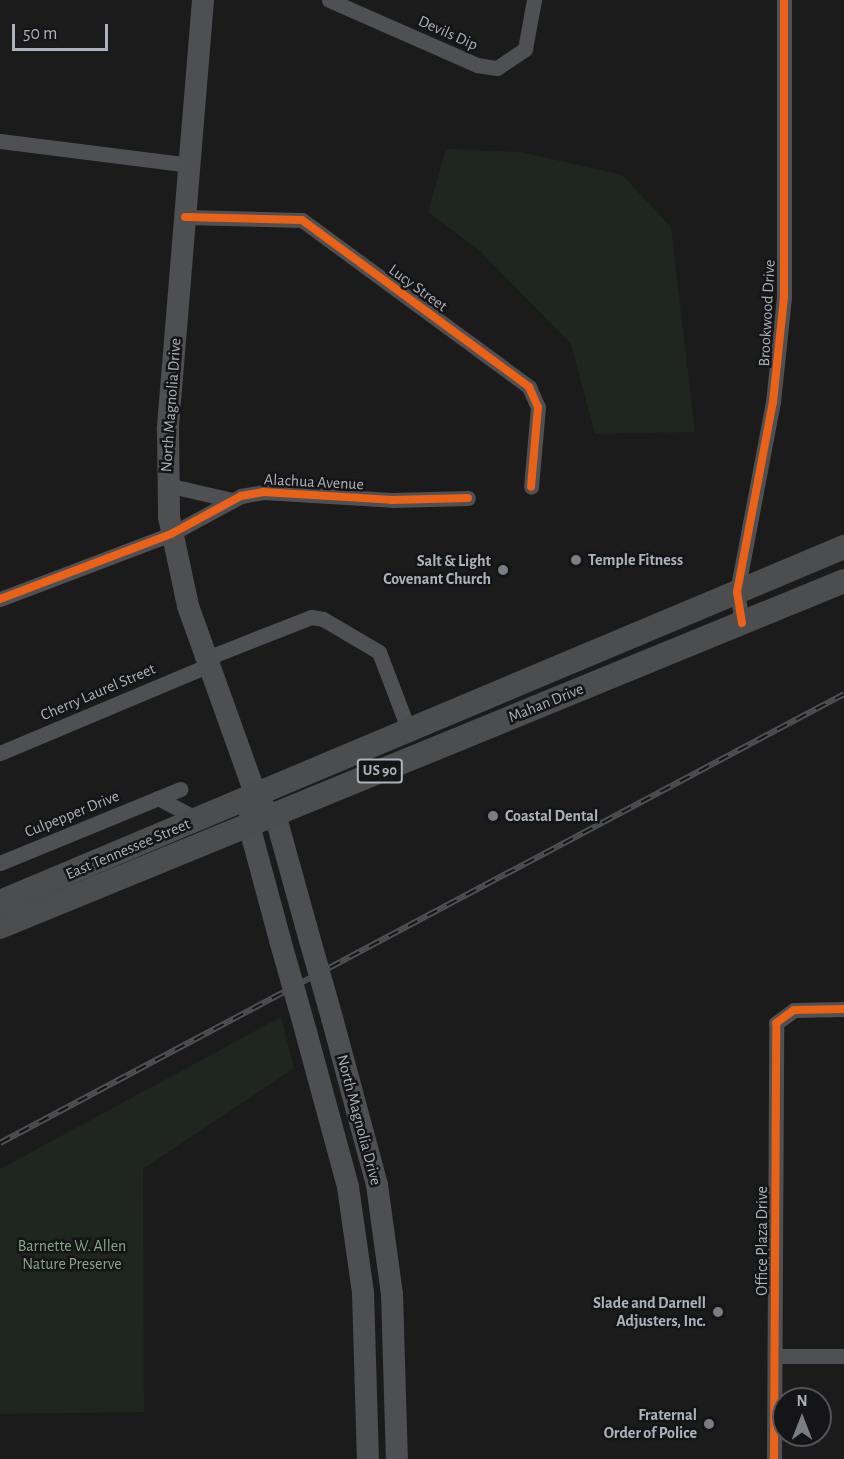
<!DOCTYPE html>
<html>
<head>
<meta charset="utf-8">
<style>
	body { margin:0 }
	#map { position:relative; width:844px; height:1459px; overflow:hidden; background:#1b1b1b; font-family:"Alegreya Sans",sans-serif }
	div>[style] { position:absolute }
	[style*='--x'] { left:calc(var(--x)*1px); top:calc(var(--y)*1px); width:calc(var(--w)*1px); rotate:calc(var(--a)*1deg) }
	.green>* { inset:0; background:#1e261f }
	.minor>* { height:15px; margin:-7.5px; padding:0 7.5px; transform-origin:7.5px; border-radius:7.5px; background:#4e5054 }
	.secondary>* { height:22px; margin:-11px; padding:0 11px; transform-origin:11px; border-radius:11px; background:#4d4f52 }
	.primary>* { height:24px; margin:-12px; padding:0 12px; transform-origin:12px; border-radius:12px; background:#4c4d4f }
	.rail>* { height:6px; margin-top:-3px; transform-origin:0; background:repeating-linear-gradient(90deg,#151517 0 11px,#4e5053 0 22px); box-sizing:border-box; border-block:2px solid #4e5053 }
	.secondary-bridge>* { height:22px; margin:-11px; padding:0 11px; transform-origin:11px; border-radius:11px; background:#4d4f52 }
	.cycleway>* { height:8px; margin:-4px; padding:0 4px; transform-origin:4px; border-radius:4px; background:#ea6118 }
	.dots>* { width:16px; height:16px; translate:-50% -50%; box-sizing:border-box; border:3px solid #151517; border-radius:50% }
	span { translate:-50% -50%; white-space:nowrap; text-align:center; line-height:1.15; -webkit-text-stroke:5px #151517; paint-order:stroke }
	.shield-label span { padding:2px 4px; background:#151517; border:2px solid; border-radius:4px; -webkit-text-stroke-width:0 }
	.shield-label { font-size:15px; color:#acb2bc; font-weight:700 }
	.street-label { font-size:16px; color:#acb2bc }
	.poi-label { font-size:16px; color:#acb2bc; font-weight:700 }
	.left { translate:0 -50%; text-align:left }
	.right { translate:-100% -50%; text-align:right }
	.park-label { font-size:16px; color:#84a882 }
	.north { position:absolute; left:772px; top:1387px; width:60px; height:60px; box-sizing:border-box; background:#151517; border:2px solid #515459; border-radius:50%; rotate:0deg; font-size:16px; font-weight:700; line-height:24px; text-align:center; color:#acb2bc }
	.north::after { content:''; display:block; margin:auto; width:21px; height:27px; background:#797d84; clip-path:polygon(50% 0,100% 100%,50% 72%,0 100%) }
	.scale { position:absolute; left:12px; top:24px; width:96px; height:27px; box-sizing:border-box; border:3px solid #acb2bc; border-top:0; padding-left:8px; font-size:18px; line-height:21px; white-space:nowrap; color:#acb2bc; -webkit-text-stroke:4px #151517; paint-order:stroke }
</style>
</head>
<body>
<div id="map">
	<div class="green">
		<div style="clip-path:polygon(446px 149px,520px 152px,622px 175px,671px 227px,695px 432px,595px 434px,571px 344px,479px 250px,428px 212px)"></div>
		<div style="clip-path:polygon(281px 1017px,294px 1068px,143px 1169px,144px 1412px,0 1414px,0 1169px)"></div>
	</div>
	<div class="minor">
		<div style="--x:329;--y:0;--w:162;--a:23.7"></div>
		<div style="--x:477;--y:65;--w:20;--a:9"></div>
		<div style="--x:497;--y:68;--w:34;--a:-34"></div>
		<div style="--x:525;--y:49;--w:50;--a:-79.6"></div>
		<div style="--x:0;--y:141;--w:192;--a:7.2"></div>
		<div style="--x:185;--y:217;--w:117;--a:1.5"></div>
		<div style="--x:302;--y:220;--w:282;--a:36.3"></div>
		<div style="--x:529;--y:387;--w:22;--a:66"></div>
		<div style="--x:538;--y:407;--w:80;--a:95"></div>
		<div style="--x:167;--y:485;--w:67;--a:13"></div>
		<div style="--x:0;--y:599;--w:183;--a:-20.8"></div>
		<div style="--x:171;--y:534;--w:80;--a:-28.5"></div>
		<div style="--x:241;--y:496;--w:22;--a:-10"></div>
		<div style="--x:263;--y:492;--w:129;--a:3.5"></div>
		<div style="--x:392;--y:500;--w:76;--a:-1.5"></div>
		<div style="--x:742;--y:623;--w:31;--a:-99"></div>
		<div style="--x:737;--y:592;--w:193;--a:-79.3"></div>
		<div style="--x:773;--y:402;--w:106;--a:-84"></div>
		<div style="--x:784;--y:297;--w:297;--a:-90"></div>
		<div style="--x:207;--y:658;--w:112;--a:-21.5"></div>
		<div style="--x:311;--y:617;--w:12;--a:9"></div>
		<div style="--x:323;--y:619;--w:65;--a:30.5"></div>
		<div style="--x:379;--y:652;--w:85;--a:69.2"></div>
		<div style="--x:0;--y:753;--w:227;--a:-22.8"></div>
		<div style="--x:158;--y:798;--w:47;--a:28.2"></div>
		<div style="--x:0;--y:863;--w:195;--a:-22.3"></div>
		<div style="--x:775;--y:1356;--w:69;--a:0"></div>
		<div style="--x:774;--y:1459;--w:436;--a:-89.7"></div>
		<div style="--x:776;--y:1023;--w:22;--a:-36"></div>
		<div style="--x:794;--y:1010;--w:50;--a:-1.1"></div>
	</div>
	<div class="secondary">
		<div style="--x:203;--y:0;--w:431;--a:94.7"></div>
		<div style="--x:168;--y:430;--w:87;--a:89.3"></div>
		<div style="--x:169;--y:517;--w:91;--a:77.9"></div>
		<div style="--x:188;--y:606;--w:202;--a:70.3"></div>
		<div style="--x:256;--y:796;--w:36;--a:53"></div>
		<div style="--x:278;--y:825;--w:105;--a:74.5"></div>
		<div style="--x:251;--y:809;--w:16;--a:97"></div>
		<div style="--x:249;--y:825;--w:119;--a:74.9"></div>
		<div style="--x:332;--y:1018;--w:173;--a:74.9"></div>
		<div style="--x:377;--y:1185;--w:110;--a:82.2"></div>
		<div style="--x:392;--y:1294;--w:165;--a:88.3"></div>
		<div style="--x:306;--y:1032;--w:161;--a:74.8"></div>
		<div style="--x:348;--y:1187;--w:107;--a:81.9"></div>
		<div style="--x:363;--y:1293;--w:166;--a:88.3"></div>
	</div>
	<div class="primary">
		<div style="--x:0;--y:902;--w:916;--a:-22.81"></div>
		<div style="--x:0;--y:927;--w:912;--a:-22.29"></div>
	</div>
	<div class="rail">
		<div style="--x:0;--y:1143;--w:956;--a:-28.01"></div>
	</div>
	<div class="secondary-bridge">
		<div style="--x:306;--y:926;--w:96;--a:74.2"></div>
		<div style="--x:280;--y:940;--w:96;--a:74.2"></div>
	</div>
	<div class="cycleway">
		<div style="--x:185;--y:217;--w:117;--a:1.5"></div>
		<div style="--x:302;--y:220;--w:282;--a:36.3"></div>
		<div style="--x:529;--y:387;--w:22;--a:66"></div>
		<div style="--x:538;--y:407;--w:80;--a:95"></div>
		<div style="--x:0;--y:599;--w:183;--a:-20.8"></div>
		<div style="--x:171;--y:534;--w:80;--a:-28.5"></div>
		<div style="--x:241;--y:496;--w:22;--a:-10"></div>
		<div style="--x:263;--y:492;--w:129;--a:3.5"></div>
		<div style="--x:392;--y:500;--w:76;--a:-1.5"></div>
		<div style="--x:742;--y:623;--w:31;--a:-99"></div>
		<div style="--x:737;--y:592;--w:193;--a:-79.3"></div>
		<div style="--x:773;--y:402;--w:106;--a:-84"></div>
		<div style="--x:784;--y:297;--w:297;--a:-90"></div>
		<div style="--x:774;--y:1459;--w:436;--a:-89.7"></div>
		<div style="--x:776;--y:1023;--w:22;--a:-36"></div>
		<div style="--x:794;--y:1010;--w:50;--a:-1.1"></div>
	</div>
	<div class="dots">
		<div style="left:576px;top:560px;background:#797d84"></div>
		<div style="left:503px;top:570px;background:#797d84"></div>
		<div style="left:493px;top:816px;background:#797d84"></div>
		<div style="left:718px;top:1312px;background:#797d84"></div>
		<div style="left:709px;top:1424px;background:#797d84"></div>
	</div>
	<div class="shield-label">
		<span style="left:380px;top:771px">US 90</span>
	</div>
	<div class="street-label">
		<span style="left:448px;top:33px;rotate:24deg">Devils Dip</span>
		<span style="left:418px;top:288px;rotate:36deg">Lucy Street</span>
		<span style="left:767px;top:313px;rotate:-87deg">Brookwood Drive</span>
		<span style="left:171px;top:405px;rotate:-86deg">North Magnolia Drive</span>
		<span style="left:314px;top:482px;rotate:3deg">Alachua Avenue</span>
		<span style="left:98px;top:692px;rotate:-23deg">Cherry Laurel Street</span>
		<span style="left:546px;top:703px;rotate:-22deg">Mahan Drive</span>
		<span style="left:72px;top:814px;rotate:-22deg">Culpepper Drive</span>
		<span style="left:128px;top:849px;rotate:-23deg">East Tennessee Street</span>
		<span style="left:359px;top:1120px;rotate:75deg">North Magnolia Drive</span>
		<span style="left:762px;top:1241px;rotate:-90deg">Office Plaza Drive</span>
	</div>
	<div class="poi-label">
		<span class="left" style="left:588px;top:560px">Temple Fitness</span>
		<span class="right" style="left:491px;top:570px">Salt &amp; Light<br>Covenant Church</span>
		<span class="left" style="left:505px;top:816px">Coastal Dental</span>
		<span class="right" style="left:706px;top:1312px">Slade and Darnell<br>Adjusters, Inc.</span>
		<span class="right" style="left:697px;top:1424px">Fraternal<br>Order of Police</span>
	</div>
	<div class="park-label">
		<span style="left:72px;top:1255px">Barnette W. Allen<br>Nature Preserve</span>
	</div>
	<div class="north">N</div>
	<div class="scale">50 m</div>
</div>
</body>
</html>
